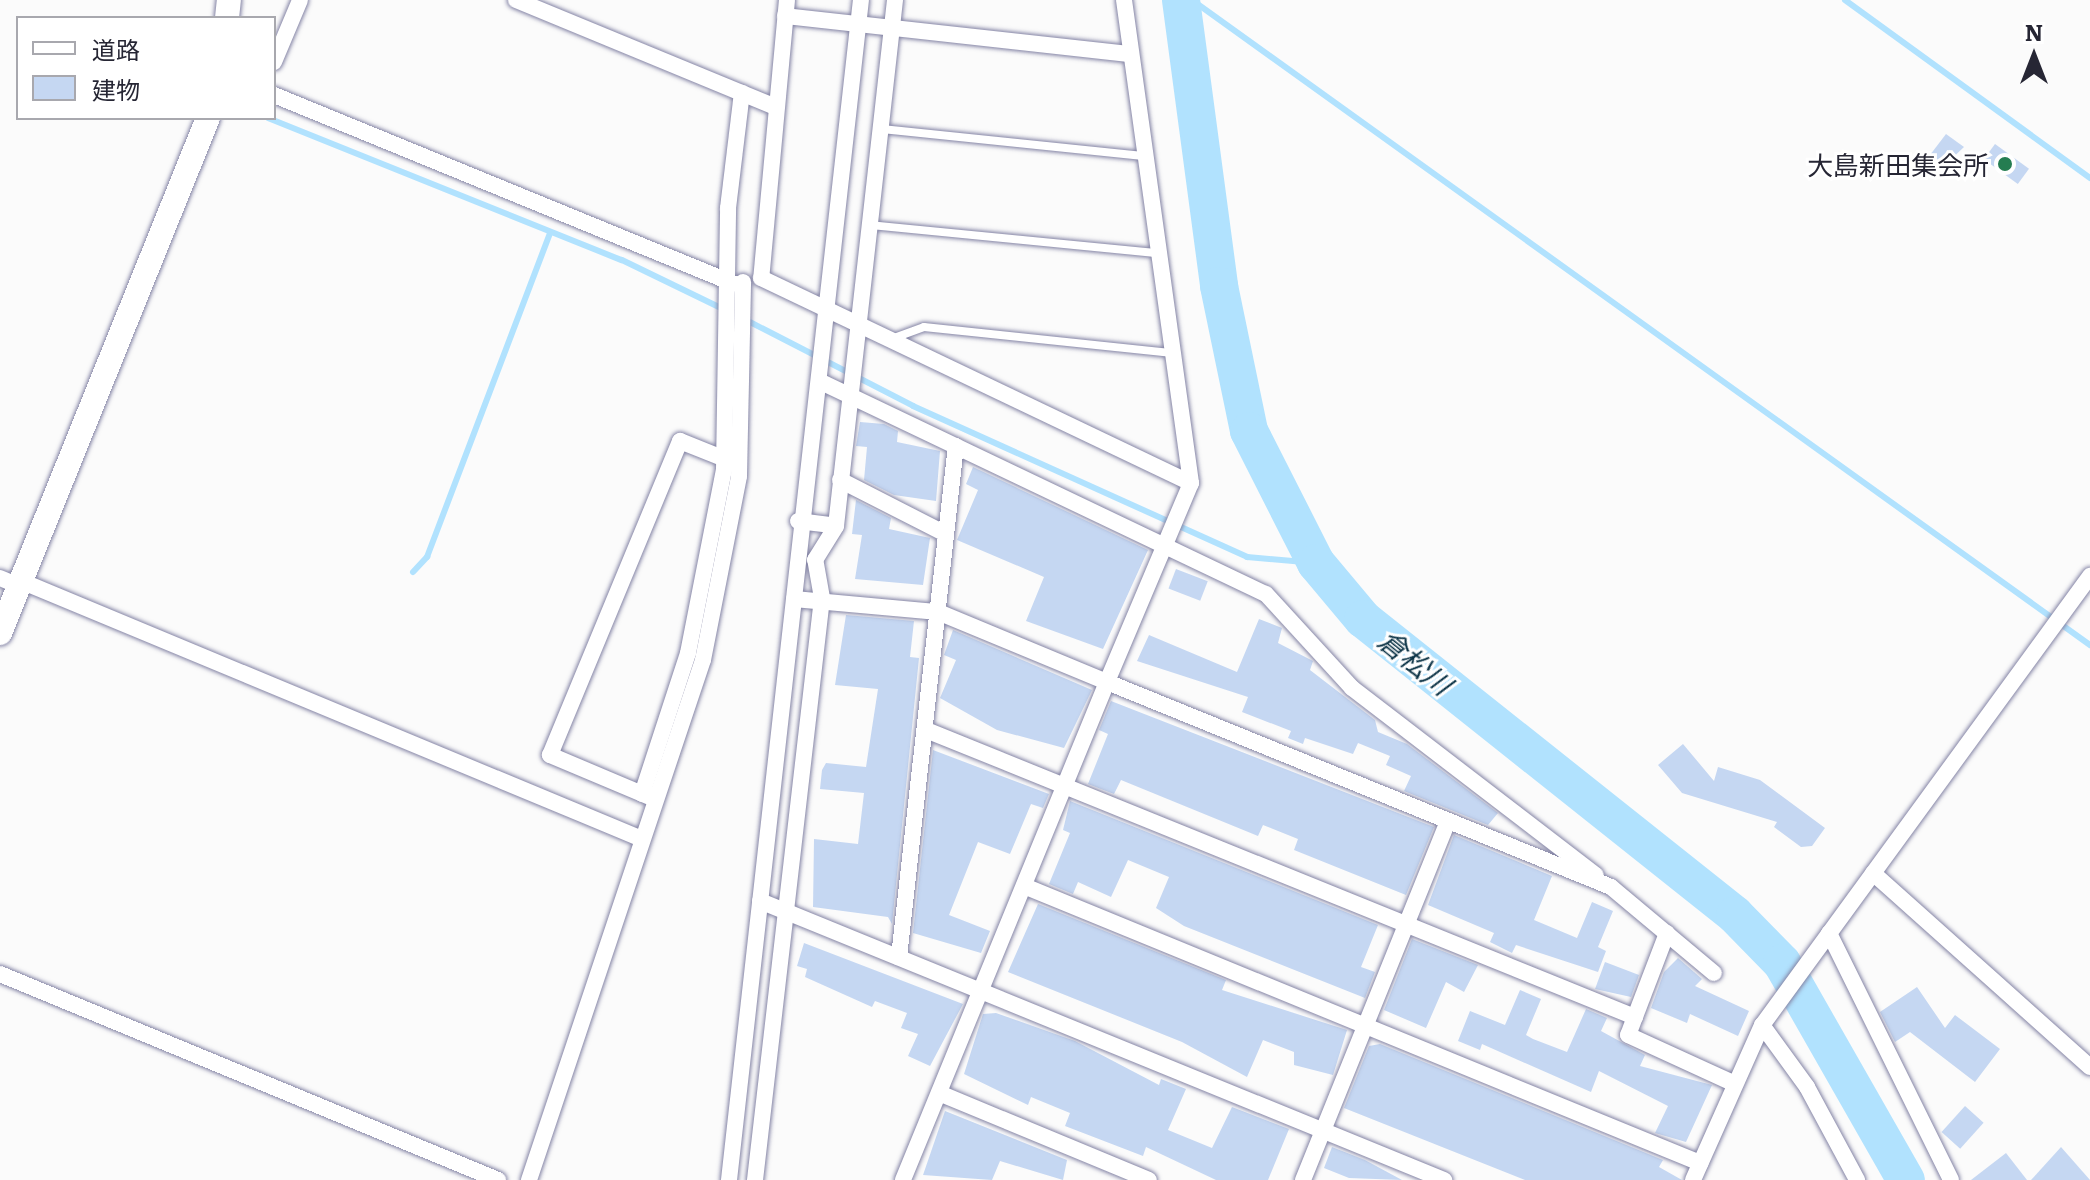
<!DOCTYPE html>
<html>
<head>
<meta charset="utf-8">
<style>
	body { margin:0 }
	#map { position:relative; width:2090px; height:1180px; overflow:hidden; background:#fbfbfb; font-family:Literata,"Noto Sans JP",serif }
	div>[style] { position:absolute }
	[style*='--x'] { left:calc(var(--x)*1px); top:calc(var(--y)*1px); width:calc(var(--w)*1px); rotate:calc(var(--a)*1deg) }
	.stream>* { height:6px; margin:-3px; padding:0 3px; transform-origin:3px; border-radius:3px; background:#b1e2fe }
	.river>* { height:38px; margin:-19px; padding:0 19px; transform-origin:19px; border-radius:19px; background:#b1e2fe }
	.building>* { inset:0; background:#c5d7f2; transform-origin:0 0 }
	.roads { filter:drop-shadow(0 0 2px #8484a5) drop-shadow(0 0 2px #8484a5) }
	.lane>* { height:8px; margin:-4px; padding:0 4px; transform-origin:4px; border-radius:4px; background:#fff }
	.street>* { height:16px; margin:-8px; padding:0 8px; transform-origin:8px; border-radius:8px; background:#fff }
	.secondary>* { height:24px; margin:-12px; padding:0 12px; transform-origin:12px; border-radius:12px; background:#fff }
	.dots>* { width:22px; height:22px; translate:-50% -50%; box-sizing:border-box; border:4px solid #fff; border-radius:50% }
	span { translate:-50% -50%; white-space:nowrap; text-align:center; line-height:1.15; -webkit-text-stroke:6px #fff; paint-order:stroke }
	.poi-label { font-size:26px; color:#262634 }
	.right { translate:-100% -50%; text-align:right }
	.water-label { font-size:28px; color:#0a3245; font-style:italic }
	.legend { position:absolute; left:16px; top:16px; width:260px; height:104px; box-sizing:border-box; background:#fff; border:2px solid #a8a8ae; margin:0; padding:10px 14px; list-style:none; font-size:24px; color:#262634 }
	.legend li { display:flex; align-items:center; gap:16px; height:40px }
	.legend b { width:40px; border:2px solid #a8a8ae }
	.north { position:absolute; left:1994px; top:16px; width:80px; height:80px; -webkit-text-stroke:6px #fff; paint-order:stroke; rotate:0deg; font-size:22px; font-weight:700; line-height:32px; text-align:center; color:#262634 }
	.north::after { content:''; display:block; margin:auto; width:28px; height:36px; background:#262634; clip-path:polygon(50% 0,100% 100%,50% 72%,0 100%) }
</style>
</head>
<body>
<div id="map">
	<div class="stream">
		<div style="--x:1192;--y:0;--w:1106;--a:35.69"></div>
		<div style="--x:1845;--y:0;--w:303;--a:36"></div>
		<div style="--x:268;--y:118;--w:381;--a:21.9"></div>
		<div style="--x:622;--y:260;--w:114;--a:25.9"></div>
		<div style="--x:746;--y:320;--w:188;--a:27.2"></div>
		<div style="--x:913;--y:406;--w:367;--a:24.3"></div>
		<div style="--x:1247;--y:557;--w:69;--a:5"></div>
		<div style="--x:413;--y:572;--w:21;--a:-47"></div>
		<div style="--x:427;--y:557;--w:347;--a:-69.2"></div>
	</div>
	<div class="river">
		<div style="--x:1181;--y:0;--w:289;--a:82.4"></div>
		<div style="--x:1219;--y:286;--w:148;--a:78.3"></div>
		<div style="--x:1249;--y:431;--w:148;--a:63.1"></div>
		<div style="--x:1316;--y:563;--w:73;--a:50"></div>
		<div style="--x:1363;--y:619;--w:475;--a:38.5"></div>
		<div style="--x:1735;--y:915;--w:67;--a:45.6"></div>
		<div style="--x:1782;--y:963;--w:250;--a:60.3"></div>
	</div>
	<div class="building">
		<div style="clip-path:polygon(1946px 134px,1964px 147px,1945px 165px,1930px 155px)"></div>
		<div style="left:1995px;top:144px;width:42px;height:19px;rotate:36deg"></div>
		<div style="clip-path:polygon(860px 422px,884px 424px,898px 431px,897px 442px,940px 451px,936px 501px,894px 495px,864px 480px,867px 447px,856px 446px)"></div>
		<div style="clip-path:polygon(973px 467px,1148px 550px,1103px 649px,1026px 621px,1044px 577px,957px 540px,978px 490px,966px 484px)"></div>
		<div style="clip-path:polygon(856px 500px,891px 518px,889px 529px,930px 538px,923px 585px,855px 579px,862px 535px,852px 534px)"></div>
		<div style="left:1176px;top:569px;width:34px;height:21px;rotate:21deg"></div>
		<div style="clip-path:polygon(846px 615px,914px 621px,910px 657px,919px 658px,892px 924px,888px 917px,813px 907px,814px 839px,858px 844px,864px 793px,820px 789px,822px 770px,826px 763px,866px 767px,878px 689px,835px 685px)"></div>
		<div style="clip-path:polygon(1259px 619px,1282px 628px,1278px 643px,1313px 661px,1310px 670px,1375px 720px,1378px 732px,1407px 744px,1498px 813px,1488px 825px,1404px 791px,1411px 776px,1386px 765px,1390px 756px,1358px 743px,1353px 754px,1305px 738px,1303px 744px,1288px 738px,1291px 731px,1242px 712px,1248px 697px,1137px 661px,1149px 635px,1237px 672px)"></div>
		<div style="clip-path:polygon(953px 630px,1092px 690px,1064px 748px,997px 730px,940px 698px,956px 660px,944px 655px)"></div>
		<div style="clip-path:polygon(1111px 701px,1434px 827px,1406px 895px,1294px 850px,1298px 839px,1263px 825px,1258px 836px,1121px 780px,1114px 794px,1088px 784px,1108px 734px,1099px 730px)"></div>
		<div style="clip-path:polygon(1683px 744px,1714px 781px,1718px 767px,1760px 780px,1825px 828px,1812px 846px,1801px 847px,1774px 827px,1777px 822px,1682px 793px,1658px 765px)"></div>
		<div style="clip-path:polygon(933px 750px,1049px 794px,1043px 808px,1031px 804px,1010px 854px,978px 842px,949px 915px,990px 931px,981px 953px,913px 933px)"></div>
		<div style="clip-path:polygon(1070px 801px,1378px 925px,1361px 967px,1375px 972px,1365px 998px,1184px 926px,1156px 908px,1169px 877px,1128px 860px,1111px 897px,1078px 882px,1073px 894px,1049px 884px,1070px 833px,1063px 830px)"></div>
		<div style="clip-path:polygon(1454px 835px,1552px 876px,1534px 920px,1577px 938px,1592px 902px,1613px 911px,1598px 947px,1606px 951px,1598px 972px,1516px 945px,1512px 953px,1490px 942px,1494px 933px,1428px 905px)"></div>
		<div style="clip-path:polygon(1038px 904px,1226px 980px,1222px 990px,1347px 1030px,1333px 1075px,1294px 1065px,1294px 1052px,1263px 1040px,1247px 1077px,1182px 1042px,1008px 972px)"></div>
		<div style="clip-path:polygon(1412px 939px,1478px 965px,1464px 992px,1446px 982px,1426px 1028px,1384px 1010px)"></div>
		<div style="clip-path:polygon(804px 943px,963px 1004px,930px 1066px,908px 1056px,918px 1034px,901px 1028px,907px 1013px,875px 1001px,872px 1007px,805px 977px,807px 969px,797px 966px)"></div>
		<div style="clip-path:polygon(1678px 958px,1702px 979px,1695px 986px,1749px 1011px,1738px 1036px,1690px 1014px,1687px 1023px,1651px 1008px,1664px 972px)"></div>
		<div style="clip-path:polygon(1605px 962px,1639px 975px,1631px 997px,1595px 989px)"></div>
		<div style="clip-path:polygon(1917px 987px,1945px 1028px,1955px 1015px,2000px 1049px,1975px 1082px,1910px 1032px,1895px 1042px,1880px 1012px)"></div>
		<div style="clip-path:polygon(1520px 990px,1541px 999px,1526px 1035px,1533px 1039px,1567px 1052px,1586px 1009px,1607px 1018px,1601px 1031px,1645px 1055px,1640px 1066px,1712px 1085px,1686px 1142px,1655px 1133px,1668px 1106px,1599px 1071px,1591px 1092px,1482px 1044px,1480px 1050px,1458px 1041px,1470px 1011px,1505px 1025px)"></div>
		<div style="clip-path:polygon(996px 1013px,1075px 1041px,1159px 1085px,1161px 1079px,1186px 1089px,1168px 1130px,1212px 1148px,1232px 1107px,1289px 1129px,1268px 1180px,1216px 1180px,1146px 1147px,1143px 1156px,1065px 1126px,1070px 1113px,1031px 1097px,1028px 1105px,964px 1074px,983px 1014px)"></div>
		<div style="clip-path:polygon(1380px 1044px,1663px 1160px,1659px 1167px,1682px 1180px,1525px 1180px,1344px 1108px,1369px 1046px)"></div>
		<div style="left:1965px;top:1106px;width:25px;height:35px;rotate:42deg"></div>
		<div style="clip-path:polygon(945px 1111px,1067px 1160px,1063px 1180px,1000px 1161px,992px 1180px,923px 1175px)"></div>
		<div style="clip-path:polygon(1332px 1147px,1365px 1160px,1402px 1180px,1349px 1178px,1324px 1168px)"></div>
		<div style="clip-path:polygon(2061px 1147px,2090px 1180px,2031px 1180px)"></div>
		<div style="clip-path:polygon(2006px 1153px,2027px 1180px,1971px 1180px)"></div>
	</div>
	<div class="roads">
		<div class="lane">
			<div style="--x:881;--y:129;--w:262;--a:5.9"></div>
			<div style="--x:870;--y:225;--w:288;--a:5.6"></div>
			<div style="--x:894;--y:338;--w:32;--a:-20"></div>
			<div style="--x:924;--y:327;--w:250;--a:6"></div>
		</div>
		<div class="street">
			<div style="--x:516;--y:0;--w:278;--a:22.4"></div>
			<div style="--x:787;--y:0;--w:279;--a:95.3"></div>
			<div style="--x:761;--y:278;--w:476;--a:25.5"></div>
			<div style="--x:1124;--y:0;--w:488;--a:82.1"></div>
			<div style="--x:1191;--y:483;--w:216;--a:112.9"></div>
			<div style="--x:1107;--y:682;--w:544;--a:22.13"></div>
			<div style="--x:1611;--y:887;--w:134;--a:39.9"></div>
			<div style="--x:785;--y:16;--w:347;--a:6.3"></div>
			<div style="--x:274;--y:62;--w:67;--a:-67.2"></div>
			<div style="--x:274;--y:95;--w:497;--a:22.3"></div>
			<div style="--x:819;--y:381;--w:495;--a:25.5"></div>
			<div style="--x:1266;--y:594;--w:127;--a:47.5"></div>
			<div style="--x:1352;--y:688;--w:307;--a:37.5"></div>
			<div style="--x:840;--y:480;--w:119;--a:27"></div>
			<div style="--x:798;--y:521;--w:38;--a:7"></div>
			<div style="--x:0;--y:578;--w:21;--a:23"></div>
			<div style="--x:21;--y:581;--w:672;--a:22.56"></div>
			<div style="--x:794;--y:599;--w:145;--a:5.2"></div>
			<div style="--x:938;--y:612;--w:183;--a:22.5"></div>
			<div style="--x:1107;--y:682;--w:538;--a:112.28"></div>
			<div style="--x:926;--y:730;--w:765;--a:22.04"></div>
			<div style="--x:642;--y:794;--w:148;--a:-71.9"></div>
			<div style="--x:688;--y:653;--w:187;--a:-78.9"></div>
			<div style="--x:724;--y:469;--w:261;--a:-89.1"></div>
			<div style="--x:728;--y:208;--w:116;--a:-83.1"></div>
			<div style="--x:652;--y:798;--w:111;--a:-157.1"></div>
			<div style="--x:550;--y:755;--w:340;--a:-67.5"></div>
			<div style="--x:680;--y:441;--w:48;--a:21.8"></div>
			<div style="--x:1873;--y:873;--w:291;--a:41.8"></div>
			<div style="--x:1024;--y:886;--w:731;--a:22.28"></div>
			<div style="--x:760;--y:901;--w:739;--a:22.19"></div>
			<div style="--x:1667;--y:933;--w:109;--a:110.9"></div>
			<div style="--x:1628;--y:1035;--w:115;--a:24.6"></div>
			<div style="--x:1829;--y:933;--w:275;--a:63.7"></div>
			<div style="--x:899;--y:957;--w:514;--a:-83.64"></div>
			<div style="--x:0;--y:974;--w:539;--a:22.47"></div>
			<div style="--x:1763;--y:1024;--w:555;--a:-53.87"></div>
			<div style="--x:939;--y:1093;--w:227;--a:22.5"></div>
			<div style="--x:529;--y:1180;--w:548;--a:-71.5"></div>
			<div style="--x:703;--y:660;--w:187;--a:-78.9"></div>
			<div style="--x:739;--y:476;--w:194;--a:-88.8"></div>
			<div style="--x:729;--y:1180;--w:1187;--a:-83.62"></div>
			<div style="--x:755;--y:1180;--w:586;--a:-83.43"></div>
			<div style="--x:822;--y:598;--w:39;--a:-100"></div>
			<div style="--x:815;--y:560;--w:40;--a:-58"></div>
			<div style="--x:836;--y:526;--w:529;--a:-83.6"></div>
			<div style="--x:1303;--y:1180;--w:385;--a:-68"></div>
			<div style="--x:1693;--y:1180;--w:170;--a:-66"></div>
			<div style="--x:1762;--y:1025;--w:77;--a:54"></div>
			<div style="--x:1807;--y:1087;--w:106;--a:61.7"></div>
		</div>
		<div class="secondary">
			<div style="--x:227;--y:18;--w:18;--a:-84"></div>
			<div style="--x:0;--y:633;--w:555;--a:-68.01"></div>
		</div>
	</div>
	<div class="dots">
		<div style="left:2005px;top:164px;background:#257d51"></div>
	</div>
	<div class="poi-label">
		<span class="right" style="left:1989px;top:164px">大島新田集会所</span>
	</div>
	<div class="water-label">
		<span style="left:1416px;top:661px;rotate:39deg">倉松川</span>
	</div>
	<ul class="legend">
	<li><b style="height:10px;background:#fff"></b>道路</li>
	<li><b style="height:22px;background:#c5d7f2"></b>建物</li>
	</ul>
	<div class="north">N</div>
</div>
</body>
</html>
